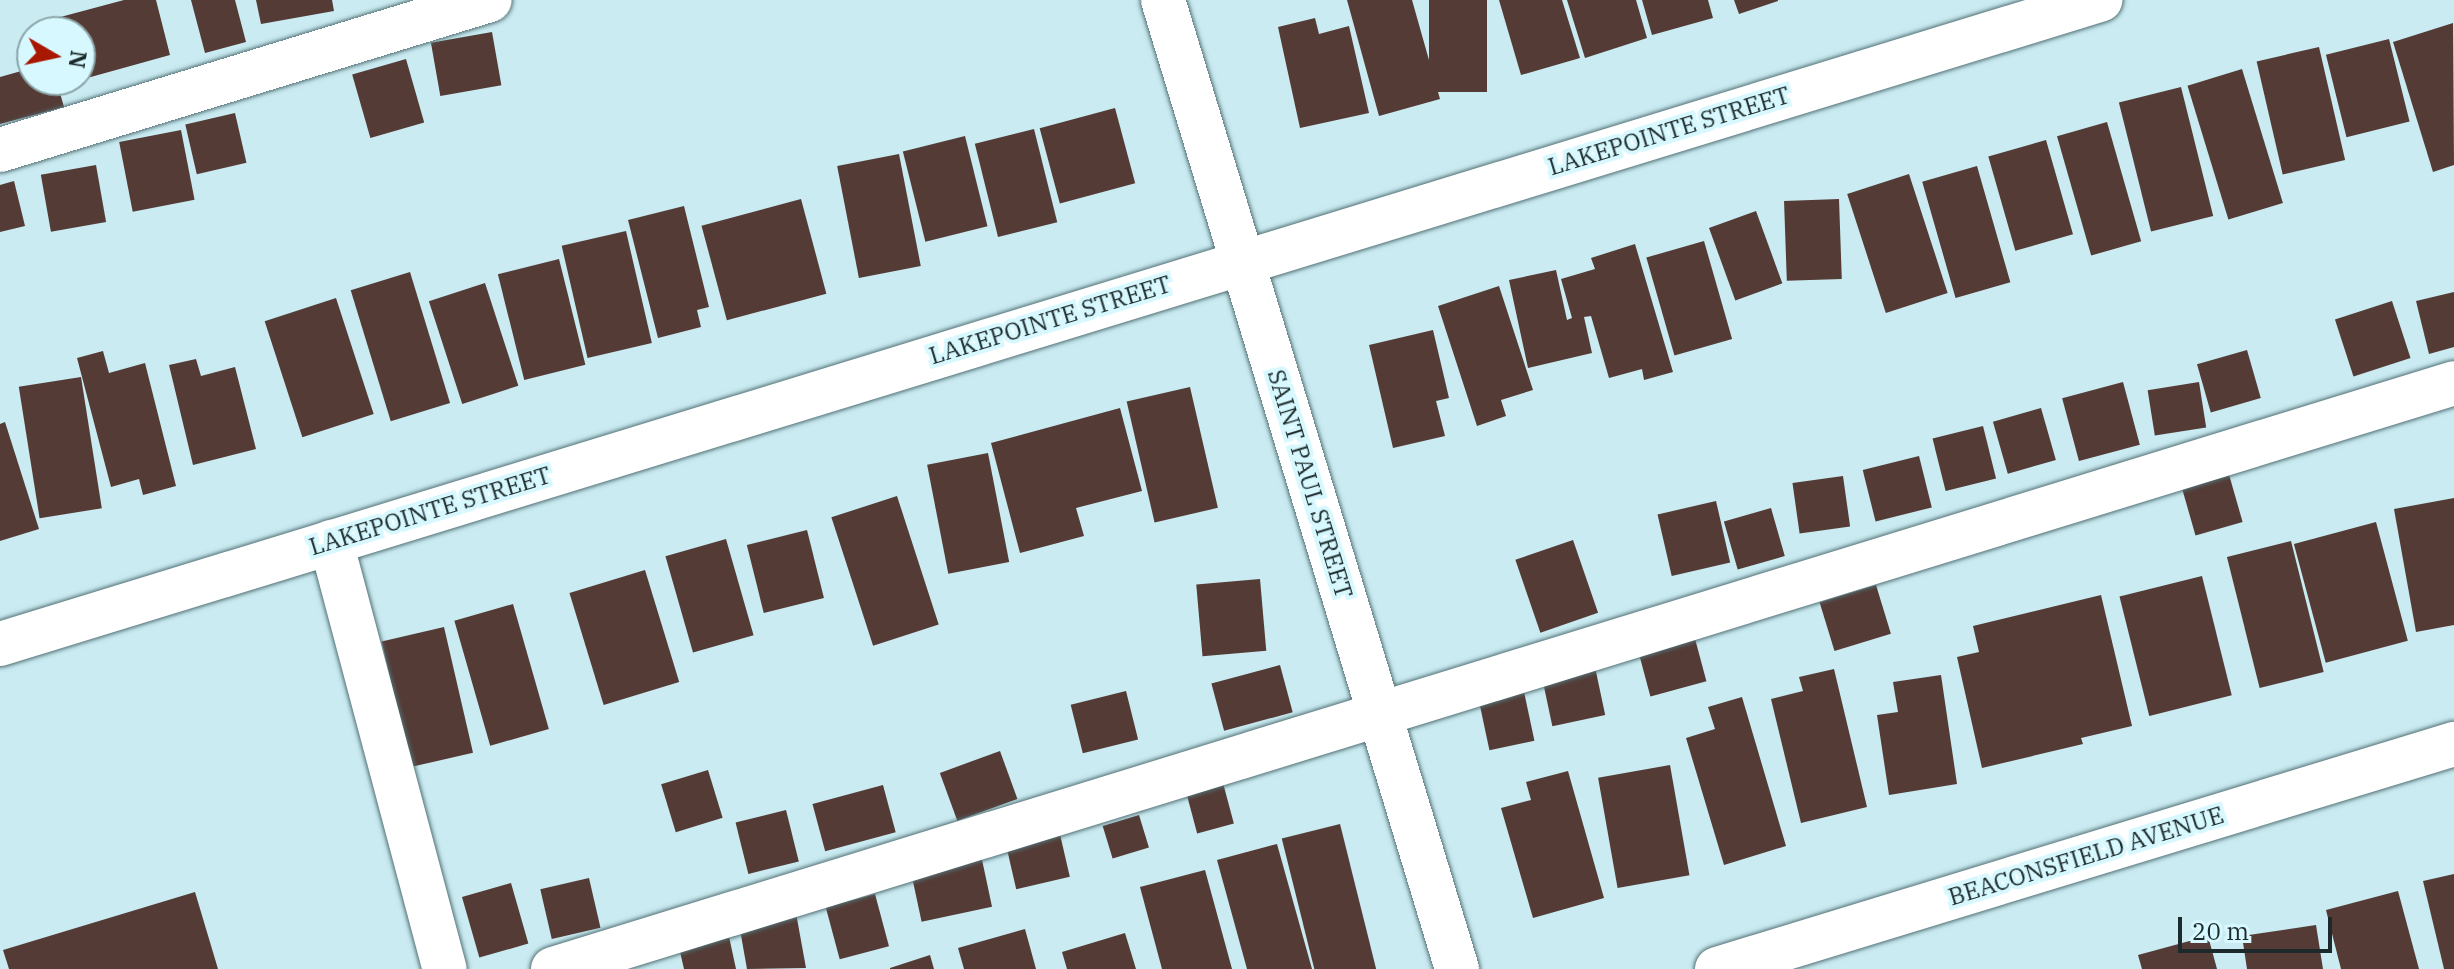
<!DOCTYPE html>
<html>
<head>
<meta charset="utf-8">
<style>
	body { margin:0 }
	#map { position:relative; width:2454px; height:969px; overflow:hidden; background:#c9ebf1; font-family:"IBM Plex Serif",serif }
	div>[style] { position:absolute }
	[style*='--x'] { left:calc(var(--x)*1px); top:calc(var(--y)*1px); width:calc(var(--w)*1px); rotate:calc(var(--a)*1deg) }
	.building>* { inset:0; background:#543b36; transform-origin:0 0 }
	.roads { filter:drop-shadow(0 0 2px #537176) drop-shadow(0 0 2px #537176) }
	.minor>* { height:44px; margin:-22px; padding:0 22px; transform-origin:22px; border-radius:22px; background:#fff }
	span { translate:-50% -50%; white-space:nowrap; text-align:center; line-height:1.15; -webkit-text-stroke:8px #d6f8fe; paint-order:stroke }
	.street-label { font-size:24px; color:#1d2a2c }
	.north { position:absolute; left:16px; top:16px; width:80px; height:80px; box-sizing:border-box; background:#d6f8fe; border:2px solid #8ca6aa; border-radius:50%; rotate:99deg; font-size:22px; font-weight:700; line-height:32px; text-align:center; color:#1d2a2c }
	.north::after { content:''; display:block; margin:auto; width:28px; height:36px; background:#a81700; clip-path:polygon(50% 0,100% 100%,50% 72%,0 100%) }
	.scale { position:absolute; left:2178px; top:917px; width:154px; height:36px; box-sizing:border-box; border:4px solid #1d2a2c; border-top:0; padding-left:10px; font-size:24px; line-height:28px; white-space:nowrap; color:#1d2a2c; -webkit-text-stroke:6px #d6f8fe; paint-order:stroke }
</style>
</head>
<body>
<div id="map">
	<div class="building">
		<div style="clip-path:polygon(124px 0,156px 0,170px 55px,80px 80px,80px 32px,57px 32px,53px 19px)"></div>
		<div style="clip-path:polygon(191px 0,235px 0,246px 42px,205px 53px)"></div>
		<div style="clip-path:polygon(256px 0,332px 0,334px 11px,261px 24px)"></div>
		<div style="clip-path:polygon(1347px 0,1412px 0,1440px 99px,1379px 116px)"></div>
		<div style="left:1429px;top:0;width:58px;height:92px"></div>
		<div style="clip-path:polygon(1499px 0,1562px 0,1580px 58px,1521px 75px)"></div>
		<div style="clip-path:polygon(1567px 0,1636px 0,1647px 38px,1585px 58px)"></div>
		<div style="clip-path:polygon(1642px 0,1708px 0,1713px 18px,1652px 35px)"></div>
		<div style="clip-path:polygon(1734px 0,1778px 0,1778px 1px,1739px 14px)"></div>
		<div style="clip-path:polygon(1315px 18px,1319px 34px,1349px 26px,1369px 113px,1300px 128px,1278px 27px)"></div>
		<div style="clip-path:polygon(2453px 23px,2454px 165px,2433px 172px,2393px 42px)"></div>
		<div style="left:492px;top:32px;width:54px;height:62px;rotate:80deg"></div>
		<div style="left:2389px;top:39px;width:85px;height:65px;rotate:76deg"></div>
		<div style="left:2319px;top:47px;width:116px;height:64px;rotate:77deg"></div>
		<div style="left:406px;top:59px;width:66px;height:56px;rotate:74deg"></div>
		<div style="clip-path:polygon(32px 68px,32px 80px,75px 80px,58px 86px,64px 107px,0 124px,0 77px)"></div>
		<div style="left:2242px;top:69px;width:140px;height:57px;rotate:73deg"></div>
		<div style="left:2181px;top:87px;width:133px;height:64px;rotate:76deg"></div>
		<div style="left:1115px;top:108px;width:78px;height:78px;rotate:75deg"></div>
		<div style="left:235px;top:113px;width:51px;height:51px;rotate:77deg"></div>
		<div style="left:2107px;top:122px;width:124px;height:52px;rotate:74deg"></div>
		<div style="left:1034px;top:129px;width:96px;height:61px;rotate:76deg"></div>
		<div style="left:181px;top:130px;width:71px;height:63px;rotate:79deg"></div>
		<div style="left:965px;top:136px;width:93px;height:64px;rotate:76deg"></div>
		<div style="left:2046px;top:140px;width:98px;height:60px;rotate:74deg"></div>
		<div style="left:899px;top:154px;width:114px;height:63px;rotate:79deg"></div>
		<div style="left:96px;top:165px;width:58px;height:56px;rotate:80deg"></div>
		<div style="left:1977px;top:166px;width:121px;height:57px;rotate:74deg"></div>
		<div style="left:1909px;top:174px;width:125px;height:65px;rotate:72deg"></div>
		<div style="clip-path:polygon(14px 181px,25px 226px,0 232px,0 185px)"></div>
		<div style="left:801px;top:199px;width:98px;height:103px;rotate:75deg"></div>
		<div style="left:1839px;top:199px;width:80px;height:55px;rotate:88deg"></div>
		<div style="clip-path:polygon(684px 206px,709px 307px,697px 310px,701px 327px,658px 338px,628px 220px)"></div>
		<div style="left:1756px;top:211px;width:77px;height:50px;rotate:70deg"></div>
		<div style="left:626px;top:231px;width:115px;height:66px;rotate:77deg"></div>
		<div style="left:1704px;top:241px;width:102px;height:60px;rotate:74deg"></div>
		<div style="clip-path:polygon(1635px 244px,1673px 372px,1644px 380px,1642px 369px,1609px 378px,1591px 316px,1584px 317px,1592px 353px,1528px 368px,1509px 280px,1556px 270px,1567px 320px,1572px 318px,1561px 279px,1595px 269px,1591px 258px)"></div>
		<div style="left:559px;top:259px;width:109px;height:63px;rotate:76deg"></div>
		<div style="left:410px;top:272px;width:137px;height:62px;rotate:73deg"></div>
		<div style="left:485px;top:283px;width:108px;height:59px;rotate:72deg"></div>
		<div style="clip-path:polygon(1499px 286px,1533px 390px,1501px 400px,1506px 416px,1477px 426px,1438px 306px)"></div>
		<div style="clip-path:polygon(2454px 292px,2454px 347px,2429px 354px,2416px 301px)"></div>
		<div style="left:336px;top:298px;width:122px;height:75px;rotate:72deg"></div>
		<div style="left:2392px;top:301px;width:60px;height:60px;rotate:72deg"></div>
		<div style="clip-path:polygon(1433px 330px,1449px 398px,1436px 401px,1445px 436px,1393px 448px,1369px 345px)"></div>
		<div style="left:2247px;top:350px;width:50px;height:52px;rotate:74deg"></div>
		<div style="clip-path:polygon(103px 351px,109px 373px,145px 363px,176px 486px,143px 495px,139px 479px,111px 487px,77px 358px)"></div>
		<div style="clip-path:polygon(196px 359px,201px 376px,235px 367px,256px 449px,193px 465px,169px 365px)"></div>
		<div style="left:81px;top:377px;width:133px;height:63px;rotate:81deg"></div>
		<div style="left:2123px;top:382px;width:65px;height:63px;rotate:75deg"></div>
		<div style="left:2199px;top:382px;width:46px;height:52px;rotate:81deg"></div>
		<div style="left:1190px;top:387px;width:124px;height:65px;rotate:77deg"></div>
		<div style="clip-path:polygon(1120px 408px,1142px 491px,1076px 508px,1084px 536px,1020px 553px,991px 443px)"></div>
		<div style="left:2041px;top:408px;width:54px;height:50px;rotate:74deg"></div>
		<div style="clip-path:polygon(5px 422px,39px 529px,0 541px,0 424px)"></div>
		<div style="left:1983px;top:426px;width:54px;height:52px;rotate:76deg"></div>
		<div style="left:988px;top:453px;width:111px;height:62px;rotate:79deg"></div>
		<div style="left:1919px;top:456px;width:53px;height:58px;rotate:76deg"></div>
		<div style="left:2228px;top:471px;width:53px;height:49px;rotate:74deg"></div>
		<div style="left:1843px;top:476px;width:51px;height:51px;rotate:82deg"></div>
		<div style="left:897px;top:496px;width:135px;height:69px;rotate:72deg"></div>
		<div style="clip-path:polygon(2454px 498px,2454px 625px,2416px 632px,2394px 509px)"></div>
		<div style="left:1716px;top:501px;width:63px;height:60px;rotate:77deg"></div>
		<div style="left:1771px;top:508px;width:50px;height:49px;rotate:74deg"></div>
		<div style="left:2376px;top:522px;width:123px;height:85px;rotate:75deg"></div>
		<div style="left:807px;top:530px;width:70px;height:62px;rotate:76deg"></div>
		<div style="left:726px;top:539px;width:100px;height:63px;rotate:74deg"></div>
		<div style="left:1573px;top:540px;width:77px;height:61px;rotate:71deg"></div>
		<div style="left:2291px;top:541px;width:135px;height:66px;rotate:76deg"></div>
		<div style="left:645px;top:570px;width:117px;height:79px;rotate:73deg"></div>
		<div style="left:2202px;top:576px;width:123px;height:85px;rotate:76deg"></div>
		<div style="left:1260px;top:579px;width:72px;height:64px;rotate:85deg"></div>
		<div style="left:1876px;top:585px;width:51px;height:59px;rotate:73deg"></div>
		<div style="clip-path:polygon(2101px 595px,2132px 726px,2081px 738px,2083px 744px,1982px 768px,1957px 657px,1979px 652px,1973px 626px)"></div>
		<div style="left:513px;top:604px;width:130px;height:61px;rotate:74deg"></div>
		<div style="left:444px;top:627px;width:129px;height:64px;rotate:77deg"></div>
		<div style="left:1694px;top:635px;width:48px;height:58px;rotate:75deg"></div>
		<div style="left:1280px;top:665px;width:49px;height:71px;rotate:75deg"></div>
		<div style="left:1595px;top:667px;width:49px;height:54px;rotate:78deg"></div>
		<div style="clip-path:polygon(1834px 669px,1867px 807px,1801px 823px,1771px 699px,1803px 691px,1799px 677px)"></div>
		<div style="clip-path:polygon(1941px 675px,1957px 784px,1889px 795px,1877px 715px,1898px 712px,1893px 682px)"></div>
		<div style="left:1523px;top:687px;width:55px;height:46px;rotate:78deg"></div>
		<div style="left:1126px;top:691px;width:50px;height:57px;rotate:76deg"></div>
		<div style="clip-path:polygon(1742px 697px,1786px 846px,1724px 865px,1686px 738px,1715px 729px,1708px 707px)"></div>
		<div style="left:1000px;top:751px;width:51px;height:64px;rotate:70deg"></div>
		<div style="left:1670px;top:765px;width:112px;height:73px;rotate:80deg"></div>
		<div style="left:708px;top:770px;width:50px;height:49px;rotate:73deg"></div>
		<div style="clip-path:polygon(1568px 771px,1604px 898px,1533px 918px,1501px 808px,1531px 800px,1526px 782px)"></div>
		<div style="left:1223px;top:783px;width:42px;height:38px;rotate:75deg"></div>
		<div style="left:883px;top:785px;width:49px;height:73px;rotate:75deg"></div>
		<div style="left:786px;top:810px;width:53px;height:52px;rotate:76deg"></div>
		<div style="left:1139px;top:815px;width:34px;height:38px;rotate:73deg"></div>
		<div style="left:1340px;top:824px;width:150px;height:60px;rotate:76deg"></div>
		<div style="left:1059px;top:830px;width:48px;height:55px;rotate:77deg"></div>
		<div style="clip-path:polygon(1277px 844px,1312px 969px,1247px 969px,1217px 860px)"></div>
		<div style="left:981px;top:855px;width:53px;height:72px;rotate:78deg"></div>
		<div style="clip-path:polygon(1205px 870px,1232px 969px,1162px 969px,1140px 887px)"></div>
		<div style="clip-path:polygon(2454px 874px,2454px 969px,2444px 969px,2423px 881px)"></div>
		<div style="left:589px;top:878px;width:51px;height:50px;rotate:77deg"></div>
		<div style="left:511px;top:883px;width:63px;height:51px;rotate:74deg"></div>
		<div style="clip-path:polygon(2398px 891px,2419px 969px,2341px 969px,2326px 910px)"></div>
		<div style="clip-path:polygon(195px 892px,218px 969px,9px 969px,3px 950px)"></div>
		<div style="left:875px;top:894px;width:54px;height:51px;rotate:75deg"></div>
		<div style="clip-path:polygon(796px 913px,806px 968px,747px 969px,739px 924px)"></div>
		<div style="clip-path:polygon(2316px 925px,2323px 969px,2247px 969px,2242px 936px)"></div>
		<div style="clip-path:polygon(1025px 929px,1036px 969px,964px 969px,958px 948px)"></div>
		<div style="clip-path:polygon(728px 932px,736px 969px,684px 969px,678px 943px)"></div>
		<div style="clip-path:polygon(1125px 933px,1136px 969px,1067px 969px,1062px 952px)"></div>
		<div style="clip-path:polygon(2208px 936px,2217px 969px,2142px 969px,2138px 955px)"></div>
		<div style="clip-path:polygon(930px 955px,934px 969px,890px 969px,890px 968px)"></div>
	</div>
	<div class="roads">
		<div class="minor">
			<div style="--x:1163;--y:0;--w:1013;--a:73.12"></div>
			<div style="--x:0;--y:150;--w:512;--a:-17.02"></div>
			<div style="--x:331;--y:542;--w:442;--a:75.1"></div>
			<div style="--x:0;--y:644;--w:2197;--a:-17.05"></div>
			<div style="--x:553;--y:969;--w:1989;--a:-17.13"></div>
			<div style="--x:1717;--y:969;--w:771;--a:-16.98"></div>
		</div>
	</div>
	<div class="street-label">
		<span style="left:1669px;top:131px;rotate:-17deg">LAKEPOINTE STREET</span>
		<span style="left:1050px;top:320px;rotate:-17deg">LAKEPOINTE STREET</span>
		<span style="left:1310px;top:484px;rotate:73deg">SAINT PAUL STREET</span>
		<span style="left:430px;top:511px;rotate:-17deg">LAKEPOINTE STREET</span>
		<span style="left:2086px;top:856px;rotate:-17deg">BEACONSFIELD AVENUE</span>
	</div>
	<div class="north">N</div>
	<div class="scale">20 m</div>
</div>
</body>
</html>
